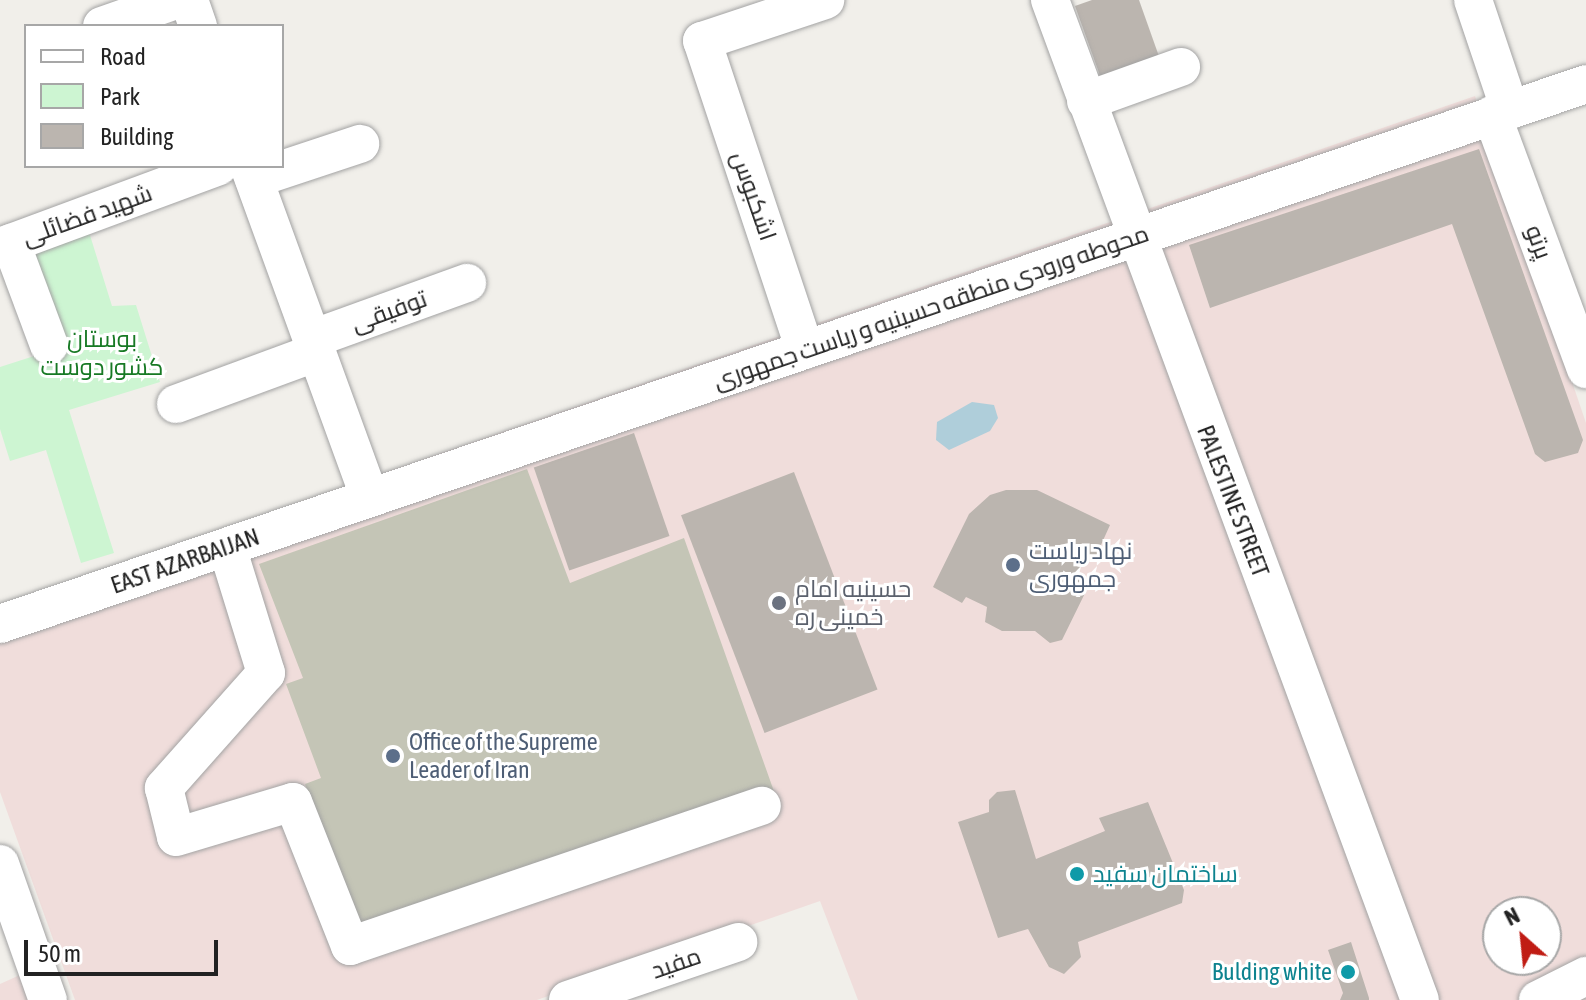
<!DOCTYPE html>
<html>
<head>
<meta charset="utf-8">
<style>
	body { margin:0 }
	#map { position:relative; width:1586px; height:1000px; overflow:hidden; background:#f1efea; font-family:"Asap Condensed",Cairo,sans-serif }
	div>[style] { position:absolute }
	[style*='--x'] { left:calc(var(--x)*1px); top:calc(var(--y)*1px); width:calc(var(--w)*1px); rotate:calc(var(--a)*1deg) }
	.commercial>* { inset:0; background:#f0dddb }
	.construction>* { inset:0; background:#c4c5b6 }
	.park>* { inset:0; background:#cdf5d2 }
	.water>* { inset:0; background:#afceda }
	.building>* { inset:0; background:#bbb5af; transform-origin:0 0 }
	.roads { filter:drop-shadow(0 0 2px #a3a3a3) drop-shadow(0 0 2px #a3a3a3) }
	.minor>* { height:38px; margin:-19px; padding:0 19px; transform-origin:19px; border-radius:19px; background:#fff }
	.dots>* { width:22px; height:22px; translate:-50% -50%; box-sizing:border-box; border:4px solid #fff; border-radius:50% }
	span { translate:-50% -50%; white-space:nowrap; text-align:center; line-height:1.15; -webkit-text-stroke:6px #fff; paint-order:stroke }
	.street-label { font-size:24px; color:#222 }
	.park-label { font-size:24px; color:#177924 }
	.service-label { font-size:24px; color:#4e5e75 }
	.left { translate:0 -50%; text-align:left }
	.worship-label { font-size:24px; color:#5b616d }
	.culture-label { font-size:24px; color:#0d838f }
	.right { translate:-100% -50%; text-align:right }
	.legend { position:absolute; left:24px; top:24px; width:260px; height:144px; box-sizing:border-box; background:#fff; border:2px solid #a7a7a7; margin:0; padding:10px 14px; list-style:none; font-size:24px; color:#222 }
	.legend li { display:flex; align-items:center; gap:16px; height:40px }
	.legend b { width:40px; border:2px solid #a7a7a7 }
	.north { position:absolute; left:1482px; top:896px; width:80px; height:80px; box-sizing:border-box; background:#fff; border:2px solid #a7a7a7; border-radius:50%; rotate:333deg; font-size:22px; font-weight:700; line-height:32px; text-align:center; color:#222 }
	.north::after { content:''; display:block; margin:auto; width:28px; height:36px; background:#c01c14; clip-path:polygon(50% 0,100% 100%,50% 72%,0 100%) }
	.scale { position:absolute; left:24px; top:940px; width:194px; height:36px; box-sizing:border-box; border:4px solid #222; border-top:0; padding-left:10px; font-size:24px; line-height:28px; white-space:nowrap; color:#222; -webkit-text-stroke:6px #fff; paint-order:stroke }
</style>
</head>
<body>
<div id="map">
	<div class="commercial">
		<div style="clip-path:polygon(evenodd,1475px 96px,1586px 423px,1586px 1000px,858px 1000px,820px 901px,537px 1000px,75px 1000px,0 792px,0 611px,198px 537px,1475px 96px,1498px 912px,1546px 912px,1546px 960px,1498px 960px,1498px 912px)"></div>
		<div style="clip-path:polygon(20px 975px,29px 1000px,0 1000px,0 984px)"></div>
	</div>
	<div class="construction">
		<div style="clip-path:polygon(527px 469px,570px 583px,684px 538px,776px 797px,356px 934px,305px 784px,321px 778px,286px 684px,303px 678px,259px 564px)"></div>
	</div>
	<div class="park">
		<div style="clip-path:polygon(89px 232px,112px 306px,136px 305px,160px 382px,69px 410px,114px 553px,81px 563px,46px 450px,10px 461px,0 429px,0 367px,56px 349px,25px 252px)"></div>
	</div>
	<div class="water">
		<div style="clip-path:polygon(972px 402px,994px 405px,998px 418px,990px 431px,949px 450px,936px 440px,937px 422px)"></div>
	</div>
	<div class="building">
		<div style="clip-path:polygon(1092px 0,1139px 0,1161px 62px,1103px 84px,1075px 6px)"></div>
		<div style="clip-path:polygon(1479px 149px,1583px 440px,1578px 453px,1545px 462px,1535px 454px,1452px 224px,1210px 308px,1189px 245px)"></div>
		<div style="left:634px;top:433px;width:109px;height:106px;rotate:71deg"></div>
		<div style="left:794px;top:472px;width:233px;height:121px;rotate:69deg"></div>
		<div style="clip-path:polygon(1006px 490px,1037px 490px,1110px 525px,1096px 556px,1087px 554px,1077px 574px,1089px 585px,1062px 640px,1050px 643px,1035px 631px,1002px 631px,985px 622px,987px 607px,966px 597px,962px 603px,933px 587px,969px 514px,990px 495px)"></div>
		<div style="clip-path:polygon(1015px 790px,1036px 859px,1105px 831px,1099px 818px,1148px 802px,1184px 890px,1182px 903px,1078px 942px,1081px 957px,1064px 974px,1049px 967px,1028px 929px,998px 938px,958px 822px,989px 812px,989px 800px,997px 792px)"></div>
		<div style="clip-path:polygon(1351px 942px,1369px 998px,1369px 1000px,1340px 1000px,1343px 993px,1328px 950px)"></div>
	</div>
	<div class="roads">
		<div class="minor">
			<div style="--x:189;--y:0;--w:28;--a:71"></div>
			<div style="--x:1050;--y:0;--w:1066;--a:69.7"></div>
			<div style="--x:1473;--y:0;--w:116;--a:71.4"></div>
			<div style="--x:102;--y:26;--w:78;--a:-19.4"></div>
			<div style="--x:1086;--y:101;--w:101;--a:-19.7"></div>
			<div style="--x:1492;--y:115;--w:271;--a:69.7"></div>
			<div style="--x:249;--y:166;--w:353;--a:70"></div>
			<div style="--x:254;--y:179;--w:112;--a:-18.3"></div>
			<div style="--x:11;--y:243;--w:109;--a:69.6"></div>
			<div style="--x:0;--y:247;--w:233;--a:-20.3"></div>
			<div style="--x:312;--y:339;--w:165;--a:-19.9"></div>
			<div style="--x:805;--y:350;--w:326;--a:-108.4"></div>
			<div style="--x:702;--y:41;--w:130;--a:-18.4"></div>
			<div style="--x:176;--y:404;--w:150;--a:-20.2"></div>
			<div style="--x:227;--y:547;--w:132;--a:72.8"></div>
			<div style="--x:266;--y:673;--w:154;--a:131.6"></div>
			<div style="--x:164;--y:788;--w:50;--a:76.2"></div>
			<div style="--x:176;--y:837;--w:122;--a:-16.7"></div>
			<div style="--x:293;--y:802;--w:155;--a:68.4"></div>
			<div style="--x:350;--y:946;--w:435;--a:-18.8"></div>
			<div style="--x:0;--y:624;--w:1675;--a:-18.8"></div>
			<div style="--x:0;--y:864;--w:144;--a:70.6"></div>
			<div style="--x:568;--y:1000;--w:180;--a:-18.8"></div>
			<div style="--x:1538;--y:1000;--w:54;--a:-26.6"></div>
		</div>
	</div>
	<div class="dots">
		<div style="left:1013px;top:565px;background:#5c6f8a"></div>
		<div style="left:779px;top:603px;background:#6b7280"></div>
		<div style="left:393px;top:756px;background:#5c6f8a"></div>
		<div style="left:1077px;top:874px;background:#0f9aa8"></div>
		<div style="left:1348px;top:972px;background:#0f9aa8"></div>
	</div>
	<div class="street-label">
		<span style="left:754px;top:196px;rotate:71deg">اشکبوس</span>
		<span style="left:87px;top:215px;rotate:-20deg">شهید فضائلی</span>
		<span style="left:1539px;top:242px;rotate:70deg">پرتو</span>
		<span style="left:931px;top:307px;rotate:-19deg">محوطه ورودی منطقه حسینیه و ریاست جمهوری</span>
		<span style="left:389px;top:311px;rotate:-20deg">توفیقی</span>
		<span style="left:1233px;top:501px;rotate:69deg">PALESTINE STREET</span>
		<span style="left:185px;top:561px;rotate:-19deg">EAST AZARBAIJAN</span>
		<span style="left:676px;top:963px;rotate:-19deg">مفید</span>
	</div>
	<div class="park-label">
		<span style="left:102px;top:353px">بوستان<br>کشور دوست</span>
	</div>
	<div class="service-label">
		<span class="left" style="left:1029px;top:565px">نهاد ریاست<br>جمهوری</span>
		<span class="left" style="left:409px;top:756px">Office of the Supreme<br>Leader of Iran</span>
	</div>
	<div class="worship-label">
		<span class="left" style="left:795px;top:603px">حسینیه امام<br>خمینی ره</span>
	</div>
	<div class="culture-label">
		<span class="left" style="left:1093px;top:874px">ساختمان سفید</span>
		<span class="right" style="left:1332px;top:972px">Bulding white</span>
	</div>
	<ul class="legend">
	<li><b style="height:10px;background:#fff"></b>Road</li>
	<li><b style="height:22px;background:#cdf5d2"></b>Park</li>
	<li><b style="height:22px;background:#bbb5af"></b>Building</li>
	</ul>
	<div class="north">N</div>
	<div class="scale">50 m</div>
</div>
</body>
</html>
